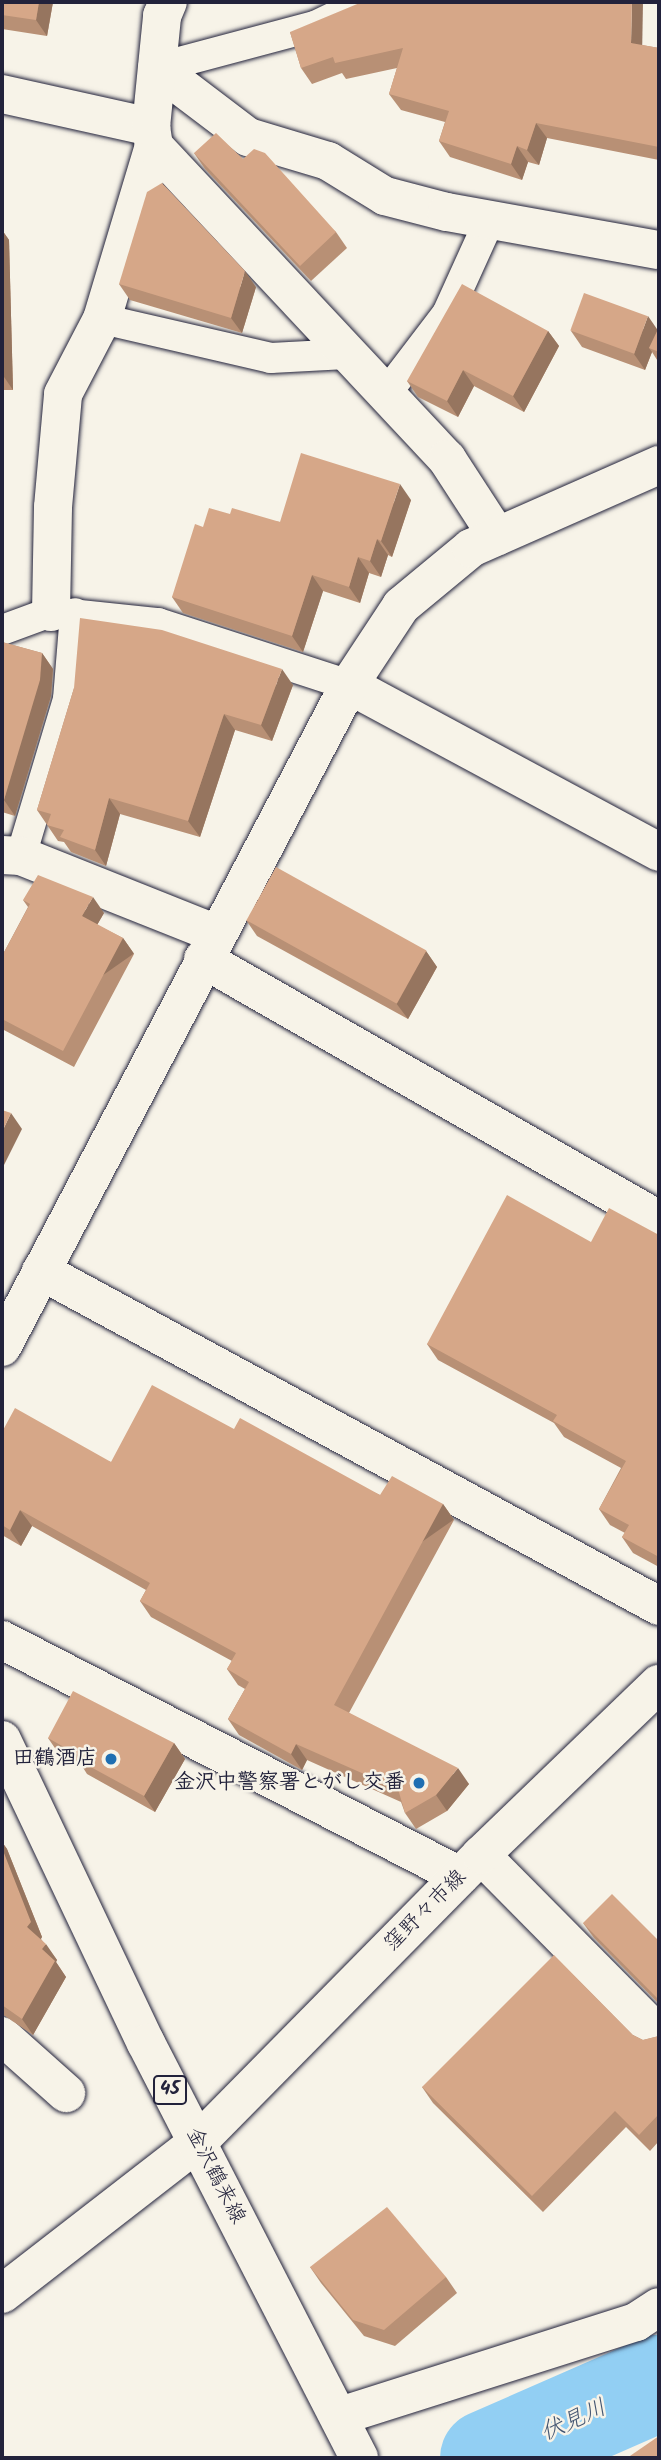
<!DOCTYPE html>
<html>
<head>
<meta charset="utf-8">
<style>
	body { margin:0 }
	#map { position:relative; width:661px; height:2460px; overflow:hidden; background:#f7f3e8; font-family:Kalam,"Klee One",sans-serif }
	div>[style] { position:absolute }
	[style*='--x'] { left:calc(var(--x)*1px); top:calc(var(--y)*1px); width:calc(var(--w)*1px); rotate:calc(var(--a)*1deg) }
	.river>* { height:96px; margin:-48px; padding:0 48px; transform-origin:48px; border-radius:48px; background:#92cff3 }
	.roads { filter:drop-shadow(0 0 2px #22223b) drop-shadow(0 0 2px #22223b) }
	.service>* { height:30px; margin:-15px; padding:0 15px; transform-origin:15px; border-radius:15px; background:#f7f3e8 }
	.minor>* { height:38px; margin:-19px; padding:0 19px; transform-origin:19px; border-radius:19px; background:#f7f3e8 }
	.tertiary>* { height:38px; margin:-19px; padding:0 19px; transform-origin:19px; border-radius:19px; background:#f7f3e8 }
	.secondary>* { height:38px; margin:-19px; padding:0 19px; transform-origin:19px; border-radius:19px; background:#f7f3e8 }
	.primary>* { height:38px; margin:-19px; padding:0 19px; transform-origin:19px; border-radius:19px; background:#f7f3e8 }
	.wall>* { inset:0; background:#b89075 }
	.shaded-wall>* { inset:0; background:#96755f; transform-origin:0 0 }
	.building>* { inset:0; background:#d6a788; transform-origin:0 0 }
	.dots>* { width:19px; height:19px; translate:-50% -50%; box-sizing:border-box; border:4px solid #f7f3e8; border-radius:50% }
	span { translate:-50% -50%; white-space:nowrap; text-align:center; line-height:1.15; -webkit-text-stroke:5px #f7f3e8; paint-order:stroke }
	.shield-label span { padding:2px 5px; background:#f7f3e8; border:2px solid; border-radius:5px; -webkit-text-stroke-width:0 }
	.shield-label { font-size:19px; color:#22223b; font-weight:700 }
	.poi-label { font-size:21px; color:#22223b; font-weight:700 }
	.right { translate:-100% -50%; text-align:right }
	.street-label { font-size:21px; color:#22223b }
	.water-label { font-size:23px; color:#445672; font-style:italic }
	.frame { position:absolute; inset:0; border:4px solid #22223b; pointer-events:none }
</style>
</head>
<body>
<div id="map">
	<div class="river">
		<div style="--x:488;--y:2458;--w:187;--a:-23.7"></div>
	</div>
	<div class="roads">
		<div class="service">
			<div style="--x:157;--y:68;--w:163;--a:-14.9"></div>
			<div style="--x:315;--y:26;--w:55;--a:-25.6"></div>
			<div style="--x:102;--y:319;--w:173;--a:13"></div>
			<div style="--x:271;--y:358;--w:75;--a:-3.1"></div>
			<div style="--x:385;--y:395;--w:102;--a:-52.6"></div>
			<div style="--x:447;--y:314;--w:104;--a:-65.6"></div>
			<div style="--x:2;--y:630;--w:52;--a:-20.2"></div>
			<div style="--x:51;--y:612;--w:108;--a:5.9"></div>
			<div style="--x:158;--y:623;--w:201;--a:18"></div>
			<div style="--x:21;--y:856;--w:164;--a:-73.3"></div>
			<div style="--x:68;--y:699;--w:86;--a:-85.3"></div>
		</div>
		<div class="minor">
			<div style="--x:157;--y:68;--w:114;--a:37.2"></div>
			<div style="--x:248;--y:137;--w:84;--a:16.7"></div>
			<div style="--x:328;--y:161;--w:67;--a:31.6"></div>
			<div style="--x:385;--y:196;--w:64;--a:14.5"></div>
			<div style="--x:447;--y:212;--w:215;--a:10.2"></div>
			<div style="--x:2;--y:94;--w:153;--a:12.5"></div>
			<div style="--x:154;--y:146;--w:429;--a:46.9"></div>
			<div style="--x:447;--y:459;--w:92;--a:57"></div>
			<div style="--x:51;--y:612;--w:105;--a:-88.9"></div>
			<div style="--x:53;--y:507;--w:113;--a:-84.9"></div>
			<div style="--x:63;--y:394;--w:85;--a:-62.5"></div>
			<div style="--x:102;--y:319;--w:181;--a:-73.3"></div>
			<div style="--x:154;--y:146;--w:19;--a:-99"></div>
			<div style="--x:151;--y:127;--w:112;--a:-84.3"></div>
			<div style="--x:162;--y:16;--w:15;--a:-67"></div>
			<div style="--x:349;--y:685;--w:352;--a:28.3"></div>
			<div style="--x:2;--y:855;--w:19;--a:3"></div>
			<div style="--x:21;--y:856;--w:211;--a:21.7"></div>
			<div style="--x:203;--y:959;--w:525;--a:29.79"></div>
			<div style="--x:41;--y:1271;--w:703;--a:28.46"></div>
			<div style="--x:2;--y:1347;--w:747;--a:-62.34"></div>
			<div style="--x:349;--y:685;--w:95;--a:-56.6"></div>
			<div style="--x:401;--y:606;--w:91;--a:-39.6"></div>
			<div style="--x:471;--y:548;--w:206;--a:-23.8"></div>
			<div style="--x:2;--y:1640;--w:515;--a:27.26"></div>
			<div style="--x:481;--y:1855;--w:253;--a:45.3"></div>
			<div style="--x:2;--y:2036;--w:86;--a:41.7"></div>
			<div style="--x:340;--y:2416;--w:311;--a:-17.6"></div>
			<div style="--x:636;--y:2322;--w:27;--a:-33"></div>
		</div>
		<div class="tertiary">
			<div style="--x:2;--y:2294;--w:247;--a:-37.8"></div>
		</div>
		<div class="secondary">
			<div style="--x:197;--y:2143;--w:404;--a:-45.4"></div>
			<div style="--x:481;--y:1855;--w:247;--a:-43.9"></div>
		</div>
		<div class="primary">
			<div style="--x:2;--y:1740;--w:335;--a:64.6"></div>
			<div style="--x:146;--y:2043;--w:466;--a:62.8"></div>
		</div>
	</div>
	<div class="wall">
		<div style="clip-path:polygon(2px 2px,53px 2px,47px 36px,2px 29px)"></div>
		<div style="clip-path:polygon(290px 32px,642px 45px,659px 48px,659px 160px,547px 138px,539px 165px,528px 162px,522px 180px,450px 157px,439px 141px,445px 122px,401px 110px,389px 94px,397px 68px,346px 79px,342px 73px,312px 84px,301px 68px)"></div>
		<div style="clip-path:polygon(194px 153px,243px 159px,336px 232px,347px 248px,311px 281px,205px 169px)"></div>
		<div style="clip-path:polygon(2px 230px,9px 240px,13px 390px,2px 390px)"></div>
		<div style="clip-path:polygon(119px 284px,256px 287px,242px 333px,130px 300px)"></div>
		<div style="clip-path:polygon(659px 327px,659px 363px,652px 352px,645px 370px,582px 347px,571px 331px,658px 330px)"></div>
		<div style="clip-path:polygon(548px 331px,559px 346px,524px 412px,474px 386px,458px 417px,418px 397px,407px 381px)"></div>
		<div style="clip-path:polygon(411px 500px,392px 557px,388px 555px,381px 577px,369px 573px,360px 603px,323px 591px,303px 652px,183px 613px,172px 597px,230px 514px,280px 522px)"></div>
		<div style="clip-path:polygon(2px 642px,42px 653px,53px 669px,51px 696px,15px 816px,2px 812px)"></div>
		<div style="clip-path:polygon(293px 685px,272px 741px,235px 730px,200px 837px,120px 814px,106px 866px,71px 852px,64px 842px,58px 841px,37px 810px,74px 688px)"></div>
		<div style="clip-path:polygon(23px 900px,104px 913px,97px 925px,123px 938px,134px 954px,74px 1067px,2px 1029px,2px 956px,28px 907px)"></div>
		<div style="clip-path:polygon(246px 920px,426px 951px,437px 967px,408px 1019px,257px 936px)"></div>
		<div style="clip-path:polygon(659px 1235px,659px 1567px,633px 1553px,622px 1537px,625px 1533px,610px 1525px,599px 1509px,621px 1468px,564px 1437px,554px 1423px,438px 1360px,427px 1344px,591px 1242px)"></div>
		<div style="clip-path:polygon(234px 1429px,380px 1495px,443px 1504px,454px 1520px,349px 1713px,469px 1784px,447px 1811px,416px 1829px,405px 1813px,401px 1802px,307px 1760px,302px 1770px,239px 1735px,228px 1719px,245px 1689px,238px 1685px,227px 1669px,232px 1661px,151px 1617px,140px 1601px,146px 1590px,32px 1526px,21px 1546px,2px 1535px,2px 1432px,111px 1462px)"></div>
		<div style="clip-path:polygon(48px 1738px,174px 1743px,185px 1759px,155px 1812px,87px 1774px,82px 1766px,59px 1754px)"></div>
		<div style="clip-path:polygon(2px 1842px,7px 1849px,42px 1937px,41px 1939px,57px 1960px,56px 1962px,66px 1977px,33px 2035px,2px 2014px)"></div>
		<div style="clip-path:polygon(583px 1923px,659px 1941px,659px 2004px,594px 1938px)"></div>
		<div style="clip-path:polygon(633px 2035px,643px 2040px,659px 2036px,659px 2141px,650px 2151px,626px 2127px,543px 2212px,433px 2103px,422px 2087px)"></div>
		<div style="clip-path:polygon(310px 2267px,446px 2277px,457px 2293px,395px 2346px,364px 2336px,321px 2283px)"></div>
	</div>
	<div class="shaded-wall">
		<div style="clip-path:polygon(39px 2px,53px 2px,47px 36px,36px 20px)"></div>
		<div style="clip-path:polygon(632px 2px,643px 2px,642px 58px,631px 43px)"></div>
		<div style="clip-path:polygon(536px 123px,547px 138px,539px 165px,527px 150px)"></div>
		<div style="clip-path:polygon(517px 146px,528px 162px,522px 180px,511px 164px)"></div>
		<div style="clip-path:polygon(2px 230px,9px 240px,13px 390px,2px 374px)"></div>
		<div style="clip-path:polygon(245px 271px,256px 287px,242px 333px,231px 318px)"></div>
		<div style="clip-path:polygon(648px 316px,659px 332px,649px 348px,652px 352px,645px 370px,634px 354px)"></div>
		<div style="clip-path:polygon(548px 331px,559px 346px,524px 412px,513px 396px)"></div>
		<div style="clip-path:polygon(463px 370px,474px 386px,458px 417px,447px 401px)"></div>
		<div style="clip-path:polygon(400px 484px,411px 500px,392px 557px,381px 541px)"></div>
		<div style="clip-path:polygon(377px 539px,388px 555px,381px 577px,370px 561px)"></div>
		<div style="clip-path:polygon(358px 557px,369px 573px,360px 603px,349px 587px)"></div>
		<div style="clip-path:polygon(312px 575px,323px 591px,303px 652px,292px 636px)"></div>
		<div style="clip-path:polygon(42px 653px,53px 669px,51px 696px,15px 816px,4px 800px)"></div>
		<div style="clip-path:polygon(282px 669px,293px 685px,272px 741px,261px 725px)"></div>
		<div style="clip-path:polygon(224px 714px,235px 730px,200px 837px,188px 821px)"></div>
		<div style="clip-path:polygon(109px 798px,120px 814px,106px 866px,95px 850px)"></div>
		<div style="clip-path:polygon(93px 897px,104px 913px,93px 932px,82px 916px)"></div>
		<div style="left:123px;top:938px;width:19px;height:128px;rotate:55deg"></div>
		<div style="clip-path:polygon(426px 951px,437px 967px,408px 1019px,396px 1003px)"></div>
		<div style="clip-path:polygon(11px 1113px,22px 1129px,2px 1169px,2px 1132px)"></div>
		<div style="left:443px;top:1504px;width:19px;height:229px;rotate:55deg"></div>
		<div style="clip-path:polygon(20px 1510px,32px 1526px,21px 1546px,10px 1530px)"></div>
		<div style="clip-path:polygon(174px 1743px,185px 1759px,155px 1812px,144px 1796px)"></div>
		<div style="clip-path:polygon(296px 1744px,307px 1760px,302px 1770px,291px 1754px)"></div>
		<div style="clip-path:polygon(458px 1768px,469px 1784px,447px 1811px,436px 1795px)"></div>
		<div style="clip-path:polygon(2px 1842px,7px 1849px,42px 1937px,38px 1943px,27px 1927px,2px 1848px)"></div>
		<div style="clip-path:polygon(46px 1944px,57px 1960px,56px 1962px,66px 1977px,33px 2035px,22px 2019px,42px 1949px)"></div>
	</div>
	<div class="building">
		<div style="clip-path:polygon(2px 2px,39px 2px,36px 20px,2px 15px)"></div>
		<div style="clip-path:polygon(362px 2px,632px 2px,631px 43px,659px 48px,659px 147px,536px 123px,527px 150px,517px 146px,511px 164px,439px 141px,449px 111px,389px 94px,403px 48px,335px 63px,333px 57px,301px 68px,290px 32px)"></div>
		<div style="clip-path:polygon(216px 133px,243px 159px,254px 149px,265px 153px,336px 232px,300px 266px,194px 153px)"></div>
		<div style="clip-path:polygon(162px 183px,245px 271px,231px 318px,119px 284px,147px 192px)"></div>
		<div style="clip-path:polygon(462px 284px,548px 331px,513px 396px,463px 370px,447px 401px,407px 381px)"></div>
		<div style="left:584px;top:293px;width:68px;height:40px;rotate:20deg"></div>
		<div style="clip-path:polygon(659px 327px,659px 352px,649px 348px)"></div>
		<div style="clip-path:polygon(301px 453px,400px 484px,381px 541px,377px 539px,370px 561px,358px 557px,349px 587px,312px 575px,292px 636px,172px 597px,195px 524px,203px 527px,209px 508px,230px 514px,232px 508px,280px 522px)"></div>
		<div style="clip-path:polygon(80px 618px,162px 630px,282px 669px,261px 725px,224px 714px,188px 821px,109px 798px,95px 850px,60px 837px,64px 830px,47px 825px,51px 814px,37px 810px,74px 688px)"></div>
		<div style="clip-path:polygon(2px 642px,42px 653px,40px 680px,4px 800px,2px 800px)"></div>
		<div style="left:276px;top:867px;width:172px;height:61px;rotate:29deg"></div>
		<div style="clip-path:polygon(38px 875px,93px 897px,82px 916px,123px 938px,63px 1051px,2px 1019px,2px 956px,30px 904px,23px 900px)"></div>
		<div style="clip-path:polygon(2px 1110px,11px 1113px,2px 1132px)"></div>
		<div style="clip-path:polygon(507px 1195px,591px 1242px,609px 1208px,659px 1235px,659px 1557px,622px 1537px,629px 1525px,599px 1509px,626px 1461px,553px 1421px,557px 1415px,427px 1344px)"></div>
		<div style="clip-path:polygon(152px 1385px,234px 1429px,240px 1418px,380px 1495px,392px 1476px,443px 1504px,334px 1705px,458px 1768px,436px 1795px,405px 1813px,398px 1789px,296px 1744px,291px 1754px,228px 1719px,249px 1682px,227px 1669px,236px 1653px,140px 1601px,150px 1583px,20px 1510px,10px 1530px,2px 1525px,2px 1432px,15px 1408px,111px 1462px)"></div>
		<div style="clip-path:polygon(73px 1691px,174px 1743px,144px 1796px,76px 1759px,78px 1755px,48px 1738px)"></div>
		<div style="clip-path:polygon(2px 1848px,31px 1922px,27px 1927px,46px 1944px,42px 1949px,55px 1961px,22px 2019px,2px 2005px)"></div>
		<div style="clip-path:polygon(612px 1894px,659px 1941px,659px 2000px,583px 1923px)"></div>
		<div style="clip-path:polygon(554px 1955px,633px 2035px,643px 2040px,659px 2036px,659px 2114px,639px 2135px,615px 2111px,532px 2196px,422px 2087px)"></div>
		<div style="clip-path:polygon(387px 2207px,446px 2277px,384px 2330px,353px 2320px,310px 2267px)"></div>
		<div style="clip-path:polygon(659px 2436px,659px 2458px,627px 2458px)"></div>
	</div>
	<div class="dots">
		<div style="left:111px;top:1759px;background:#1f6fb2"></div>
		<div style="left:419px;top:1783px;background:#1f6fb2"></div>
	</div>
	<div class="shield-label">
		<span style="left:170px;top:2090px">45</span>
	</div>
	<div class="poi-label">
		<span class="right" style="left:97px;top:1759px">田鶴酒店</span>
		<span class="right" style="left:405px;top:1783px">金沢中警察署とがし交番</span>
	</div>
	<div class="street-label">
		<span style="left:426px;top:1911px;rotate:-45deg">窪野々市線</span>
		<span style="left:215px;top:2176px;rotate:63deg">金沢鶴来線</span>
	</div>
	<div class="water-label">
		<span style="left:574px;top:2421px;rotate:-24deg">伏見川</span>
	</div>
	<div class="frame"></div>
</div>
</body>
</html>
